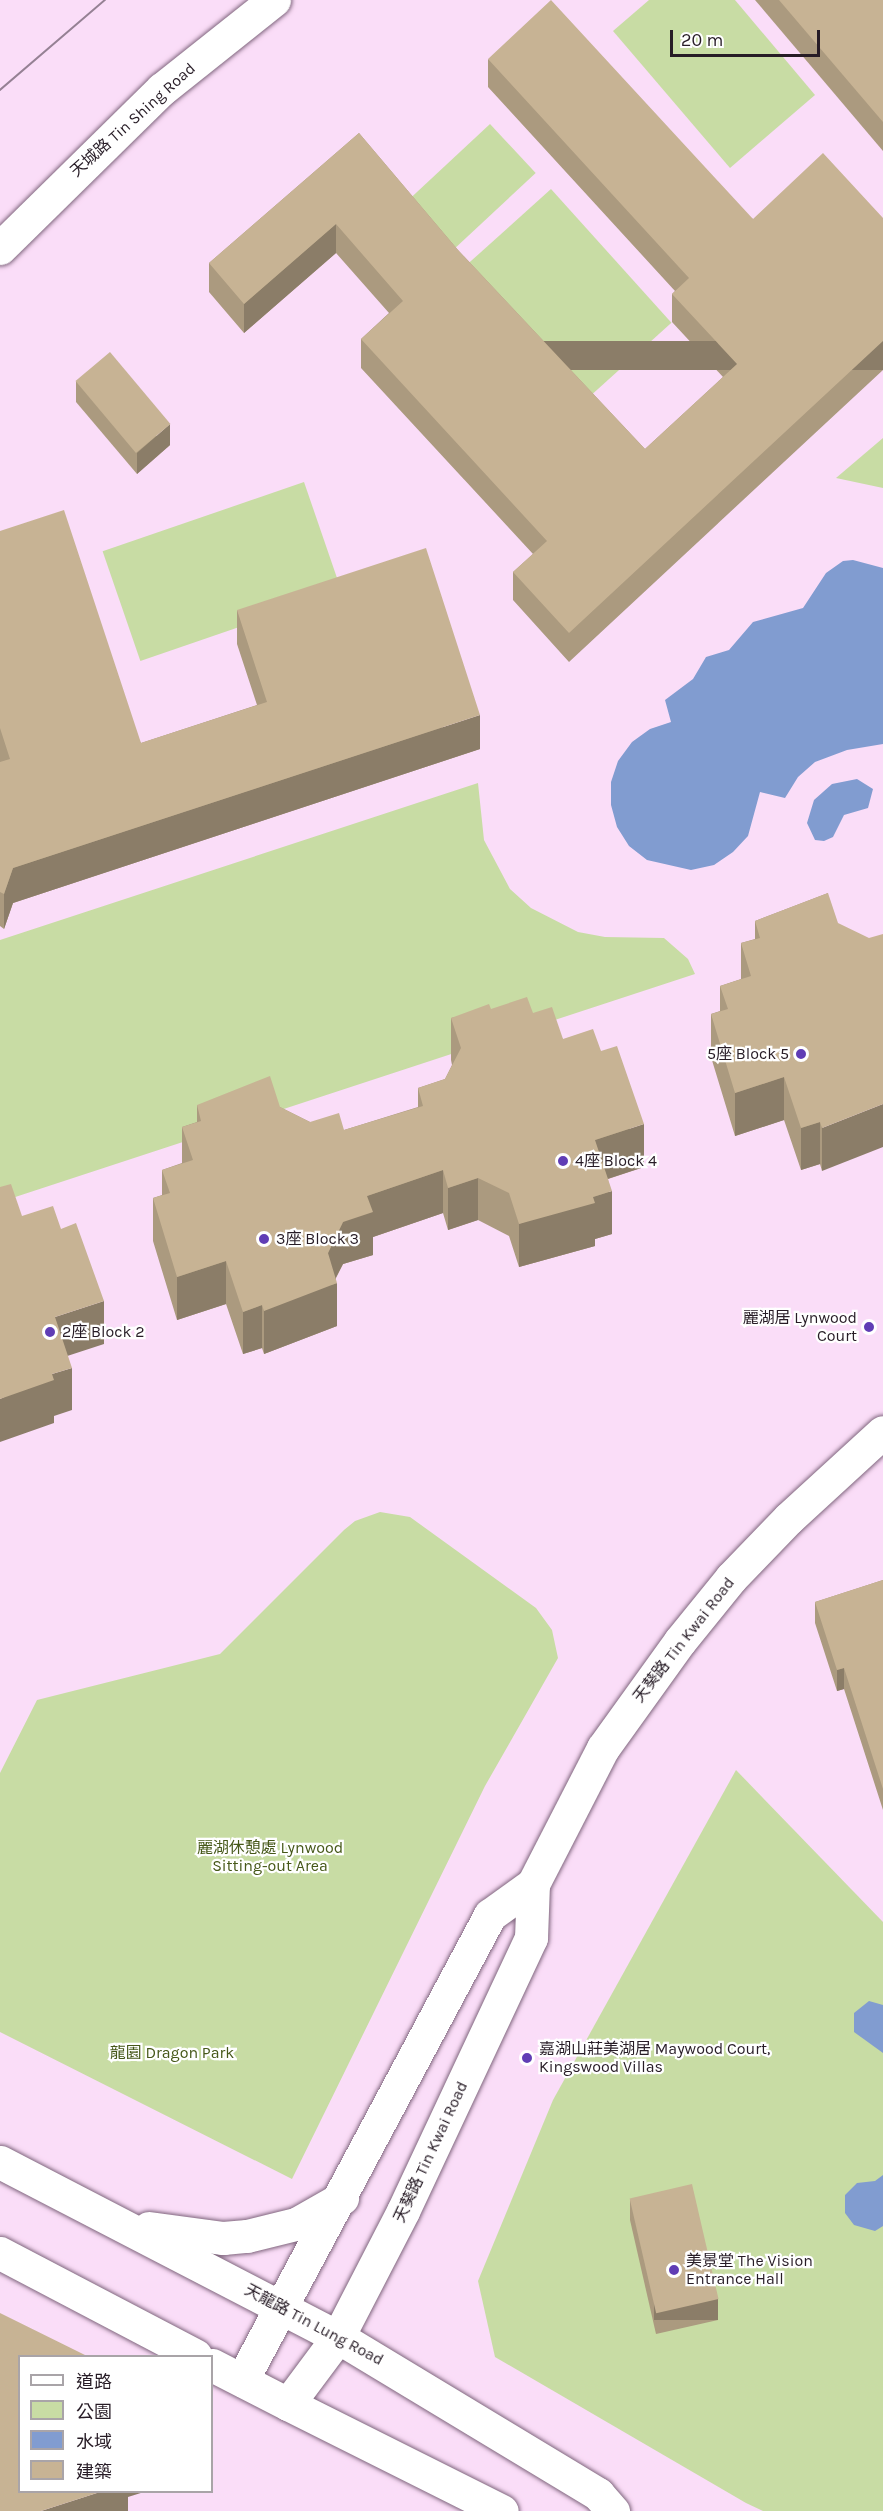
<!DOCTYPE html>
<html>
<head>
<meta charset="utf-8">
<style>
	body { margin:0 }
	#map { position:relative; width:883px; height:2511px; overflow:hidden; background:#faddf8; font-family:Karla,"Noto Sans TC",sans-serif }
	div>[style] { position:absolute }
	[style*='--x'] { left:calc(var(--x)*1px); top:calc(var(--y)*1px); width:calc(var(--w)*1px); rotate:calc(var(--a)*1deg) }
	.green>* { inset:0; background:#c8dca4; transform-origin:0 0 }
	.water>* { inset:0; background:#819cd0 }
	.roads { filter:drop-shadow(0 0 2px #80667e) drop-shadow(0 0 2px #80667e) }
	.street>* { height:33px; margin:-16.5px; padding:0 16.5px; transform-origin:16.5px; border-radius:16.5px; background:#fff }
	.secondary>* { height:33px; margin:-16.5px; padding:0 16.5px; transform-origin:16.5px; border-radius:16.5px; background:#fff }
	.tram>* { height:1.5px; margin:-0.75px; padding:0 0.75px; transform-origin:0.75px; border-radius:0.75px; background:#958194 }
	.wall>* { inset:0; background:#ab9a7f }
	.shaded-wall>* { inset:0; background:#8b7d68; transform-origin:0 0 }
	.building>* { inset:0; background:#c7b394; transform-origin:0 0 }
	.dots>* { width:16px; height:16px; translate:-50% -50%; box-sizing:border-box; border:3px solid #fff; border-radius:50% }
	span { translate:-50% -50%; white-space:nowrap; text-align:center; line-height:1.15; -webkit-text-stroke:4.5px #fff; paint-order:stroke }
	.street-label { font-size:16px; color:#271c26 }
	.poi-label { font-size:16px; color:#271c26 }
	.right { translate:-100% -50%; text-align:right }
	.left { translate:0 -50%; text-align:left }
	.park-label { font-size:16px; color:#465819 }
	.legend { position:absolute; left:18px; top:2355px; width:195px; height:138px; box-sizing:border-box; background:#fff; border:2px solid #a9a4a8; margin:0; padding:8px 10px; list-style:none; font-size:18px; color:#271c26 }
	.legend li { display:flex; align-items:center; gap:12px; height:30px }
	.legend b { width:30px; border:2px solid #a9a4a8 }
	.scale { position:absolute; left:670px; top:30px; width:150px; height:27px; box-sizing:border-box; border:3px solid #271c26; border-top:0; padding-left:8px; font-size:18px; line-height:21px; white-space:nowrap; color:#271c26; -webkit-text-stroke:4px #fff; paint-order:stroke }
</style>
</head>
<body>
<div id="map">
	<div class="green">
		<div style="clip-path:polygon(649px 0,735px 0,815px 95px,730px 168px,613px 31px)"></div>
		<div style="left:490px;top:124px;width:67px;height:113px;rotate:47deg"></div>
		<div style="left:551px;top:189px;width:180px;height:113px;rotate:48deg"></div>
		<div style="clip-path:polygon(883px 438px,883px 488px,836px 478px)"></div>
		<div style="left:304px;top:482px;width:116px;height:213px;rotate:71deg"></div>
		<div style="clip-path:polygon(478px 783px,484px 840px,510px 889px,531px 908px,578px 932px,605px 937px,664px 938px,688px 959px,695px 974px,0 1202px,0 940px)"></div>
		<div style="clip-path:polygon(380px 1512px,410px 1517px,536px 1608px,552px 1630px,558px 1658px,485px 1786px,292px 2179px,0 2032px,0 1773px,37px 1700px,220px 1654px,344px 1530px,355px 1521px)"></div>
		<div style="clip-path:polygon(736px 1770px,883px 1922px,883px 2511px,763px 2511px,746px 2503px,495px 2357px,478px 2281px,553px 2100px)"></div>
	</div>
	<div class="water">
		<div style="clip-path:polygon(853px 560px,883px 568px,883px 744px,847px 750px,815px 762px,798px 777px,785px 798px,760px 792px,748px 836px,733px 852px,714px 865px,691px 870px,647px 860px,629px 846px,617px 827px,611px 805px,611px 782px,618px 761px,632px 742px,650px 729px,671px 722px,665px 700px,693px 679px,706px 657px,729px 650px,753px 622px,803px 608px,826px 573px,843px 561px)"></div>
		<div style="clip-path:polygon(857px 779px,873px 789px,868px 808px,844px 815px,833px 837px,824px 841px,815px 840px,807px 823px,814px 800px,832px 784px)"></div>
		<div style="clip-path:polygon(869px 2001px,883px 2005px,883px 2053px,854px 2032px,854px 2013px)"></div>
		<div style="clip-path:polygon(883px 2175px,883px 2226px,875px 2231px,854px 2225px,845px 2213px,845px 2195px,857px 2183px,875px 2181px)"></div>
	</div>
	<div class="roads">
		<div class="street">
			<div style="--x:338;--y:2337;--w:304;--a:31.1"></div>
			<div style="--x:598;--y:2494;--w:23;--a:49"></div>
			<div style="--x:288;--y:2404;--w:239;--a:26.6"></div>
		</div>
		<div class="secondary">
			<div style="--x:0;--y:248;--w:227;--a:-44.5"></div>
			<div style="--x:162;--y:89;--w:143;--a:-38.5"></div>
			<div style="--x:0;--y:2162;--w:381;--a:27.4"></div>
			<div style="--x:149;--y:2228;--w:75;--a:7.7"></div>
			<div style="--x:223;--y:2238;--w:24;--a:-5"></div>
			<div style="--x:247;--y:2236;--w:50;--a:-13.8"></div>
			<div style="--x:296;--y:2224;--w:53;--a:-29.5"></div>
			<div style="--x:0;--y:2253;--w:221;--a:27.7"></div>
			<div style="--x:212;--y:2365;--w:85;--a:27.2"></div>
			<div style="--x:288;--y:2404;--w:84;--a:-53.3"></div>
			<div style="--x:338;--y:2337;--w:142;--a:-62.7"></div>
			<div style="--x:403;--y:2211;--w:302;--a:-64.9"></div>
			<div style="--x:531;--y:1938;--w:54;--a:-87.9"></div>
			<div style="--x:533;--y:1884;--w:153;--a:-62.8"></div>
			<div style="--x:603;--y:1748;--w:132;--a:-54.3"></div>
			<div style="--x:680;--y:1641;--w:81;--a:-51"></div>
			<div style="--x:731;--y:1578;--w:83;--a:-46"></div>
			<div style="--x:789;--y:1518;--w:127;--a:-42.5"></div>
			<div style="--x:242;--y:2380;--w:527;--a:-61.93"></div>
			<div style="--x:490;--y:1915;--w:53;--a:-35.8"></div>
		</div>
	</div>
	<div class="tram">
		<div style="--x:0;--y:90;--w:138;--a:-40.6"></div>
	</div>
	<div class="wall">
		<div style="clip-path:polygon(755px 0,883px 0,883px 151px)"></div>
		<div style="clip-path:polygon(488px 59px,753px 219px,883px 218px,883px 370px,569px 662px,513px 600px,513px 572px,533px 554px,361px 368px,361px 339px,389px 313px,336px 253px,244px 333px,209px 292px,209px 263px,359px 133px,458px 250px,645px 449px,723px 377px,672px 322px,672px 294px,675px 291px,488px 87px)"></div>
		<div style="clip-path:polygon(76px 381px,170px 445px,137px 474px,76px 402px)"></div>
		<div style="clip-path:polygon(0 531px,141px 743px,257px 705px,237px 644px,237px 610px,480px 749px,13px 903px,4px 929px,0 926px)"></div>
		<div style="clip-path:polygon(828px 893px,822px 1171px,820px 1164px,801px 1170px,784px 1120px,735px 1136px,711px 1057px,711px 1014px,720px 1011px,720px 986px,741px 979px,741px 943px,755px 939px,755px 921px)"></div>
		<div style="clip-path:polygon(491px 1009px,533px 1013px,563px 1039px,601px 1051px,644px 1167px,608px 1179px,612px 1234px,595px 1239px,595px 1246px,519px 1267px,509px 1236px,478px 1220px,448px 1230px,443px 1213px,373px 1237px,373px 1255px,343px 1264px,336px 1278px,337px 1326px,264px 1354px,262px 1348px,243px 1354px,226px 1304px,177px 1320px,153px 1241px,153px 1198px,162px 1195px,162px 1170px,182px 1163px,182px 1127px,197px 1122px,197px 1105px,280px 1107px,310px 1122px,344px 1130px,418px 1107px,418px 1088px,445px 1079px,452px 1065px,451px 1060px,451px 1018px)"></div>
		<div style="clip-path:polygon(883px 1580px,883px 1810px,844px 1689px,837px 1691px,815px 1623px,815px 1602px)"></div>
		<div style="clip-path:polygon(630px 2199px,718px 2320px,656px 2334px,630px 2220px)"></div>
	</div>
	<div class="shaded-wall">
		<div style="clip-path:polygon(336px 224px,336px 253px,244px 333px,244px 304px)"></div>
		<div style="left:883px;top:341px;width:29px;height:429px;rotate:90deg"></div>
		<div style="clip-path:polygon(170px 424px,170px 445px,137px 474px,137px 453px)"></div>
		<div style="clip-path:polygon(480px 715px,480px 749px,13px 903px,4px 929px,4px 894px,13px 868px)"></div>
		<div style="clip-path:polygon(784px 1077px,784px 1120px,735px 1136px,735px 1093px)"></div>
		<div style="clip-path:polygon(883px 1104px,883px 1147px,822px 1171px,822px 1128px)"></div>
		<div style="clip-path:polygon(820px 1122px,820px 1164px,801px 1170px,801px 1128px)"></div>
		<div style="clip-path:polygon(644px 1124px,644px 1167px,595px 1183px,595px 1140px)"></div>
		<div style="clip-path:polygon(443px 1170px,443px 1213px,373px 1237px,373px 1255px,343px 1264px,332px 1285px,337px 1283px,337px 1326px,264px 1354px,264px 1311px,328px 1253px,343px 1222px,367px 1196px)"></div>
		<div style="clip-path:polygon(478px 1178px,478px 1220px,448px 1230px,448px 1188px)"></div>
		<div style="clip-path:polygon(612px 1191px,612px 1234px,595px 1239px,595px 1246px,519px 1267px,519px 1224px,593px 1197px)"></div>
		<div style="clip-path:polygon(226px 1261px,226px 1304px,177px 1320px,177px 1277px)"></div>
		<div style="clip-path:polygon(104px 1301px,104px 1344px,55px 1360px,55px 1317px)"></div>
		<div style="clip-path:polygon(262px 1305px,262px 1348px,243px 1354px,243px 1312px)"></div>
		<div style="clip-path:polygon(72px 1368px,72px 1410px,54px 1416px,54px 1423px,0 1442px,0 1399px,52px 1374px)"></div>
		<div style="clip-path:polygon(844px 1668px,844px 1689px,837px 1691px,837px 1670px)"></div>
		<div style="left:718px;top:2299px;width:21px;height:64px;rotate:90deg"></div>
		<div style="clip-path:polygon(100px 2492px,144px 2492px,128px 2497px,128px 2511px,41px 2511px)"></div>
	</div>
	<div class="building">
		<div style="clip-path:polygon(551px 0,753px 219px,823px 153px,883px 218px,883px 341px,569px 633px,513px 572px,547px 541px,361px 339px,403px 301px,336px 224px,244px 304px,209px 263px,359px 133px,458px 250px,645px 449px,737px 364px,672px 294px,689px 278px,488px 59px)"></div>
		<div style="clip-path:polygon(779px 0,883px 0,883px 122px)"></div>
		<div style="left:110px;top:352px;width:94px;height:45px;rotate:50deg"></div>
		<div style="clip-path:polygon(64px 510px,141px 743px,267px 702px,237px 610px,426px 548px,480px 715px,13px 868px,4px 894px,0 892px,0 762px,10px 759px,0 728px,0 531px)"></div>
		<div style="clip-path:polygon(828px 893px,838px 923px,869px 938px,883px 934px,883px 1104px,822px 1128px,820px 1122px,801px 1128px,784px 1077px,735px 1093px,711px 1014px,728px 1009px,720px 986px,751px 976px,741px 943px,760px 938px,755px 921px)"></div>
		<div style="clip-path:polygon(527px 997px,533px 1013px,552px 1007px,563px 1039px,593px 1029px,601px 1051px,617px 1046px,644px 1124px,595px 1140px,612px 1191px,593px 1197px,595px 1203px,519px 1224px,509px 1193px,478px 1178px,448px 1188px,443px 1170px,367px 1196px,373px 1212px,343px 1222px,328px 1253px,337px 1283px,264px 1311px,262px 1305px,243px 1312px,226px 1261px,177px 1277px,153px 1198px,170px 1193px,162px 1170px,193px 1160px,182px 1127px,201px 1121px,197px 1105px,270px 1076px,280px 1107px,310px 1122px,339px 1113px,344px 1130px,423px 1106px,418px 1088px,445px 1079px,461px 1048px,451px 1018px,489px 1004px,491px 1009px)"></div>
		<div style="clip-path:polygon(11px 1184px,22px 1216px,53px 1206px,61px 1229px,76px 1223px,104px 1301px,55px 1317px,72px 1368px,52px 1374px,54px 1380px,0 1399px,0 1187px)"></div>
		<div style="clip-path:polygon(883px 1580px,883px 1789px,844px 1668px,837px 1670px,815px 1602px)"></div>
		<div style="left:692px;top:2184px;width:118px;height:64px;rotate:77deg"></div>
		<div style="clip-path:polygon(0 2313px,87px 2356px,20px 2356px,20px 2492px,100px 2492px,41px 2511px,0 2511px)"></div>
	</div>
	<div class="dots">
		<div style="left:801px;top:1054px;background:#603db5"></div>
		<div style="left:563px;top:1161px;background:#603db5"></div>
		<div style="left:264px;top:1239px;background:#603db5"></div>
		<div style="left:869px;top:1327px;background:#603db5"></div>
		<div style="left:50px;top:1332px;background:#603db5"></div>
		<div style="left:527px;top:2058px;background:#603db5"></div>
		<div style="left:674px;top:2270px;background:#603db5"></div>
	</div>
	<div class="street-label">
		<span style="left:133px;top:120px;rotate:-42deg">天城路 Tin Shing Road</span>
		<span style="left:684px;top:1640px;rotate:-52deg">天葵路 Tin Kwai Road</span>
		<span style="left:431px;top:2152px;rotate:-65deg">天葵路 Tin Kwai Road</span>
		<span style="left:314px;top:2325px;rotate:28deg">天龍路 Tin Lung Road</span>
	</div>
	<div class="poi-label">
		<span class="right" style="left:789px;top:1054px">5座 Block 5</span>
		<span class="left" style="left:575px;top:1161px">4座 Block 4</span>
		<span class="left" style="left:276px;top:1239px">3座 Block 3</span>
		<span class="right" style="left:857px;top:1327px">麗湖居 Lynwood<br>Court</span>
		<span class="left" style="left:62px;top:1332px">2座 Block 2</span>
		<span class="left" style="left:539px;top:2058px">嘉湖山莊美湖居 Maywood Court,<br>Kingswood Villas</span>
		<span class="left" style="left:686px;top:2270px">美景堂 The Vision<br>Entrance Hall</span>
	</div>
	<div class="park-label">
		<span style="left:270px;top:1857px">麗湖休憩處 Lynwood<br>Sitting-out Area</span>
		<span style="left:172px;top:2053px">龍園 Dragon Park</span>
	</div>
	<ul class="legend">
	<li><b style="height:8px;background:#fff"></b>道路</li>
	<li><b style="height:16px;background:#c8dca4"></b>公園</li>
	<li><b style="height:16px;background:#819cd0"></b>水域</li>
	<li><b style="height:16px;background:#c7b394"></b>建築</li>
	</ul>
	<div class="scale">20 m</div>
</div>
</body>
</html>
